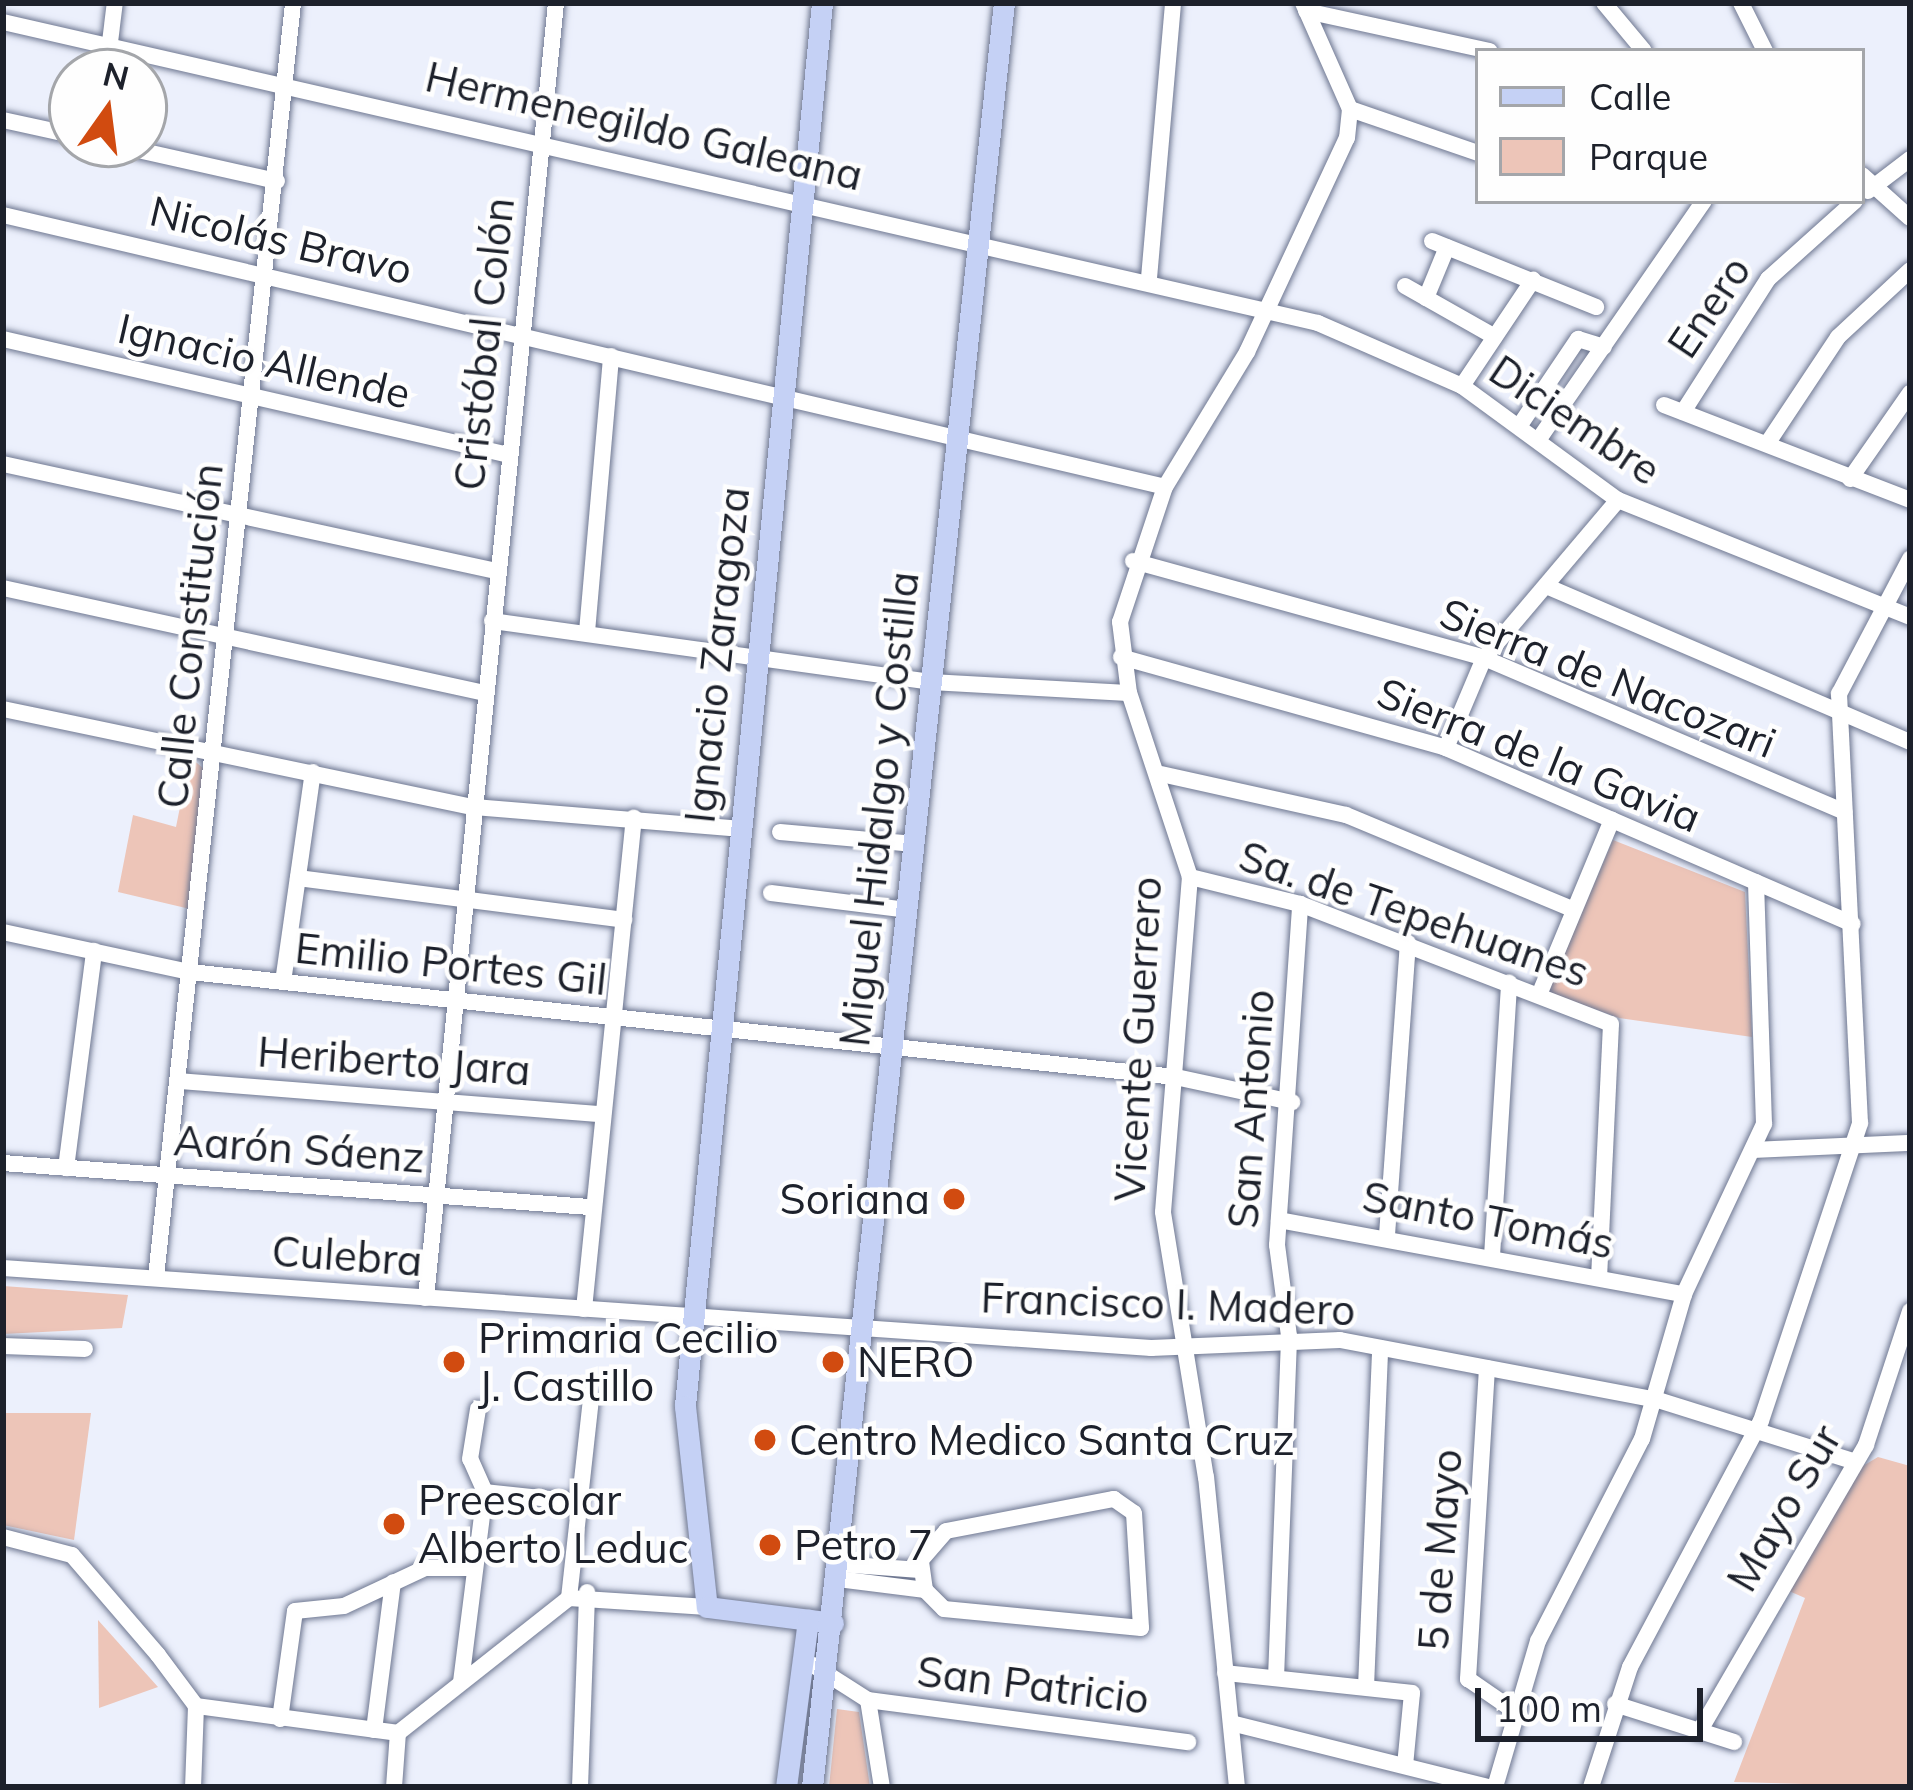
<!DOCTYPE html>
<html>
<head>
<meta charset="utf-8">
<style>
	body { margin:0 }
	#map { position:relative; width:1913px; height:1790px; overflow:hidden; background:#ecf0fc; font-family:Mulish,sans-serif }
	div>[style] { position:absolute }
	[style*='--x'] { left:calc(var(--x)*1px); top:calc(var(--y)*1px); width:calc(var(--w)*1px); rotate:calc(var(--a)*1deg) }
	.green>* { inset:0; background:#edc5b8 }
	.roads { filter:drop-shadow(0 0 3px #6e7791) drop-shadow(0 0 3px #6e7791) }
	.minor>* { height:16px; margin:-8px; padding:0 8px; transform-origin:8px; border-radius:8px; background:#fff }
	.major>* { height:21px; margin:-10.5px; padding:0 10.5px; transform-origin:10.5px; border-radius:10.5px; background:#c5d1f5 }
	.dots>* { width:33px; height:33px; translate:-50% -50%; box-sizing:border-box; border:6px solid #fefefe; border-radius:50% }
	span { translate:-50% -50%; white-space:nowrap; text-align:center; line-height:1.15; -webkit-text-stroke:9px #fefefe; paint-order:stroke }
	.street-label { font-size:42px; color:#1d212b }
	.poi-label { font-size:42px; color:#1d212b }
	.right { translate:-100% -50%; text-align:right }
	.left { translate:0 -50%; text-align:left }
	.frame { position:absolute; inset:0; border:6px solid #1d212b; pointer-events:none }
	.legend { position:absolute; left:1475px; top:48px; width:390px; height:156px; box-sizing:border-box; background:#fefefe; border:3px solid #a4a6aa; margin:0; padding:15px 21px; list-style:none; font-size:36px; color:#1d212b }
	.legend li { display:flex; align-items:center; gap:24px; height:60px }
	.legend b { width:60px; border:3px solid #a4a6aa }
	.north { position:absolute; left:48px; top:48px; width:120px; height:120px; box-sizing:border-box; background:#fefefe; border:3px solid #a4a6aa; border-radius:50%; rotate:14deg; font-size:33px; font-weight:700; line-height:48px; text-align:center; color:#1d212b }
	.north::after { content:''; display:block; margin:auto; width:42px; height:54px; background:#d14b10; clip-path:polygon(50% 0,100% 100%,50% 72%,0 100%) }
	.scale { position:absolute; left:1475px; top:1688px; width:228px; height:54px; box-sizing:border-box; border:6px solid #1d212b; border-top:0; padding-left:15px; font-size:36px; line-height:42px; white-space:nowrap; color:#1d212b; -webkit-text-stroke:9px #fefefe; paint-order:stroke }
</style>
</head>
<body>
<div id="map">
	<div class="green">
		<div style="clip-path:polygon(190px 757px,204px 769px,190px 909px,118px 892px,133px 815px,176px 827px)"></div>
		<div style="clip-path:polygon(1613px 840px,1745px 892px,1752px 1037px,1619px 1018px,1548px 992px)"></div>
		<div style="clip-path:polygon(3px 1286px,128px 1295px,122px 1328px,3px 1334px)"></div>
		<div style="clip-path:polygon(3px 1413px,91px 1413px,74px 1540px,3px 1525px)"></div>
		<div style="clip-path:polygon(1878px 1457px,1910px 1466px,1910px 1787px,1734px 1782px,1805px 1598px,1789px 1591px,1851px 1473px)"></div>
		<div style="clip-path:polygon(98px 1620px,158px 1687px,99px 1708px)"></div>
		<div style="clip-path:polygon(837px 1709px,859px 1712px,870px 1787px,829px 1787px)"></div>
	</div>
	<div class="roads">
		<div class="minor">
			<div style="--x:1604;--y:3;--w:62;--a:50.2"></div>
			<div style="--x:1741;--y:3;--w:54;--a:63.4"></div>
			<div style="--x:1306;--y:11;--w:188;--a:12.3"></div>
			<div style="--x:3;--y:22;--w:1349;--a:12.89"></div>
			<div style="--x:1318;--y:323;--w:157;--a:23.6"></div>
			<div style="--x:1462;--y:386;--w:193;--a:36.2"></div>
			<div style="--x:1618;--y:500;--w:315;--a:21.8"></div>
			<div style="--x:110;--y:42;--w:39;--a:-83"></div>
			<div style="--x:1350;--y:109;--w:135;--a:19"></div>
			<div style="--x:3;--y:120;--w:71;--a:12.3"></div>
			<div style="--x:111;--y:144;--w:170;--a:12.6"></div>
			<div style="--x:1862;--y:175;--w:64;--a:41.9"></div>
			<div style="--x:1868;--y:191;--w:53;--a:-37.3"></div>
			<div style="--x:3;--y:215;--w:1193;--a:13.17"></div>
			<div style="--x:1432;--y:241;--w:177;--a:21.9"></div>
			<div style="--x:1149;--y:278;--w:276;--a:-85"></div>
			<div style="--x:1405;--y:286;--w:103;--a:29.5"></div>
			<div style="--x:1426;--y:298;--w:55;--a:-67.6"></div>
			<div style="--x:3;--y:339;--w:519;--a:12.91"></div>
			<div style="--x:1462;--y:386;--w:128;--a:-56.2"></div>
			<div style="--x:1664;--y:405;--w:264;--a:21.1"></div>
			<div style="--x:1683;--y:412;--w:158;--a:-57.4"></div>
			<div style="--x:1768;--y:279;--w:117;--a:-41.9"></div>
			<div style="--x:1520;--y:425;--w:104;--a:-56"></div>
			<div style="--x:1578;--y:339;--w:27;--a:17"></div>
			<div style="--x:1539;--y:439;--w:290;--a:-55.3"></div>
			<div style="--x:1767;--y:444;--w:128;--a:-56.4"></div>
			<div style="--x:1838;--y:337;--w:98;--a:-42.9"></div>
			<div style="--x:3;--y:464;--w:504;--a:12.25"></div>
			<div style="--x:1850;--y:479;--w:105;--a:-55.1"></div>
			<div style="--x:1133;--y:561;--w:364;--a:15.4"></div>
			<div style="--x:1484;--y:658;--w:392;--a:23.1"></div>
			<div style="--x:1546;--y:586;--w:396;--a:23.2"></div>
			<div style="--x:3;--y:588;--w:493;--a:12.3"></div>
			<div style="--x:492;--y:621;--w:442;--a:7.9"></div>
			<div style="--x:930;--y:682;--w:199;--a:3.2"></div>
			<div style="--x:587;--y:632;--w:277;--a:-85"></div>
			<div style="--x:1121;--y:657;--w:337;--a:15.6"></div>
			<div style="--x:1446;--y:748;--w:443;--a:23.4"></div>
			<div style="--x:3;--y:709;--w:481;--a:11.8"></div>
			<div style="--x:474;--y:807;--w:266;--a:4.7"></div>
			<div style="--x:1446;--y:748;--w:98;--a:-67.1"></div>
			<div style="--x:1484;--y:658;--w:207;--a:-49.7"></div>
			<div style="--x:1161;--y:774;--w:189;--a:12.5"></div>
			<div style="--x:1346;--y:815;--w:245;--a:22.6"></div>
			<div style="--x:780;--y:832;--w:135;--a:5.1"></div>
			<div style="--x:1190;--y:877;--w:113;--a:13.8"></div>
			<div style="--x:1300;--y:904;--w:333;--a:21.1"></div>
			<div style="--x:1611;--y:1024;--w:252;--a:92.7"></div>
			<div style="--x:298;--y:878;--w:329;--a:7.3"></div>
			<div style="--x:771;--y:893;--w:137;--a:7.1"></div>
			<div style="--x:3;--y:932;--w:191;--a:12.1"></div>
			<div style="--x:190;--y:972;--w:992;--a:6.08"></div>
			<div style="--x:1176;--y:1077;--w:119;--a:12.2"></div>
			<div style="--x:283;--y:982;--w:212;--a:-81.9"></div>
			<div style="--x:1539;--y:995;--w:190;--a:-67.4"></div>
			<div style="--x:179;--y:1081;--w:425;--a:4.5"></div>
			<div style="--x:1755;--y:1150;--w:155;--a:-2.6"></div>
			<div style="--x:3;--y:1163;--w:589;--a:4.29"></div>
			<div style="--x:66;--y:1168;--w:219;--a:-82.6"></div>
			<div style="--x:1279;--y:1220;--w:412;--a:10.4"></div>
			<div style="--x:1387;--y:1235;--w:293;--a:-85.9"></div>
			<div style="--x:1492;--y:1256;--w:274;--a:-86.4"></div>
			<div style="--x:3;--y:1268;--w:1151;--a:3.99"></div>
			<div style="--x:1151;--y:1348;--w:189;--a:-2.4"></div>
			<div style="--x:1340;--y:1340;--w:324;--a:10.7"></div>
			<div style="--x:1658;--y:1400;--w:201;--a:17.4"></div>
			<div style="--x:156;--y:1277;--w:1281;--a:-83.86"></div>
			<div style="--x:426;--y:1298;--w:1302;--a:-84.27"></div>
			<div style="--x:584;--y:1309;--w:494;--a:-84.2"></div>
			<div style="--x:3;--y:1346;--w:82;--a:2.1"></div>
			<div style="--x:1487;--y:1368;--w:312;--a:93.5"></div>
			<div style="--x:1468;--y:1679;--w:55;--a:34.6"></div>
			<div style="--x:485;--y:1492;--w:95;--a:6.1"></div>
			<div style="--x:1114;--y:1499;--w:24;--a:35"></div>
			<div style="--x:1134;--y:1513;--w:115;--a:86.5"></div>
			<div style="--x:1141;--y:1628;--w:198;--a:-174.5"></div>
			<div style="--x:944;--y:1609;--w:27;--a:-135"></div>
			<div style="--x:925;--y:1590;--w:30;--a:-98"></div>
			<div style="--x:921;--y:1560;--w:38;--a:-49"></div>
			<div style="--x:946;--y:1531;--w:171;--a:-10.8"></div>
			<div style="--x:3;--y:1537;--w:71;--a:14.6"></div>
			<div style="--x:72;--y:1555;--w:132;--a:49.3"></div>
			<div style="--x:158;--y:1655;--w:64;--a:53.3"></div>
			<div style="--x:196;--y:1706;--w:81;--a:92.1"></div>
			<div style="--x:839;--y:1564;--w:81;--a:4.2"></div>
			<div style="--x:838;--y:1579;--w:88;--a:7.2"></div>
			<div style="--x:569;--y:1598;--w:200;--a:-83.7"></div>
			<div style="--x:813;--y:1665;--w:65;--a:32.5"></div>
			<div style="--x:868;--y:1700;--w:88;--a:80.9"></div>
			<div style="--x:1225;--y:1673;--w:188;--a:6.1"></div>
			<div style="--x:1412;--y:1693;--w:73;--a:95.5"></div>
			<div style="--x:1276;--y:1678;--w:342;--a:-87.8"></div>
			<div style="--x:1289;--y:1336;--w:92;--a:-97.5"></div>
			<div style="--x:1277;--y:1245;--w:342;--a:-86.1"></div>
			<div style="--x:461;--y:1682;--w:192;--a:-82.8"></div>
			<div style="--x:485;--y:1492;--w:36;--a:-114"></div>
			<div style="--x:470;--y:1459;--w:51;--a:-80.9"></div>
			<div style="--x:1366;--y:1687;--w:339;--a:-87.6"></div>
			<div style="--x:868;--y:1700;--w:323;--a:7.5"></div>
			<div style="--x:1615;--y:1704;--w:125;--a:17.7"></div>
			<div style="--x:196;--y:1706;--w:204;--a:7.6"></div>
			<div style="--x:398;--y:1733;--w:218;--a:-38.3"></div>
			<div style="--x:569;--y:1598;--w:138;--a:3.7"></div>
			<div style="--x:280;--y:1719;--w:109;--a:-82.1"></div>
			<div style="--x:295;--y:1611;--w:49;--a:-5.8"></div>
			<div style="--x:344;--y:1606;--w:89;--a:-25.1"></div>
			<div style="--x:425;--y:1568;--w:48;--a:0"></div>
			<div style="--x:1231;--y:1723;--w:264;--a:14"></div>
			<div style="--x:374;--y:1730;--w:149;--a:-82.7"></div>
			<div style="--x:1699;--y:1732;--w:332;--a:-59.8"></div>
			<div style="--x:1866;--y:1445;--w:141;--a:-71.8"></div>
			<div style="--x:394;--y:1787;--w:54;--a:-85.8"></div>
			<div style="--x:580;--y:1787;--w:195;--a:-87.9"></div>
			<div style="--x:1237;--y:1787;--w:311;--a:-95.7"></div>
			<div style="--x:1206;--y:1478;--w:269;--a:-99.2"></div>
			<div style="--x:1163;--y:1212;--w:336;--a:-85.4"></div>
			<div style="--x:1190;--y:877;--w:194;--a:-108.3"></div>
			<div style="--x:1129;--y:693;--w:72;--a:-97.2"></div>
			<div style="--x:1120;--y:622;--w:142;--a:-71.6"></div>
			<div style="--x:1165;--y:487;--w:158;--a:-58.7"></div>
			<div style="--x:1247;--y:352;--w:236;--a:-65"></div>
			<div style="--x:1347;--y:138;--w:29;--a:-84"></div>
			<div style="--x:1350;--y:109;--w:116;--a:-113.9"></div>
			<div style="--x:1495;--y:1787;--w:152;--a:-73.6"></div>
			<div style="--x:1538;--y:1641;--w:227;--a:-62.8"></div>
			<div style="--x:1642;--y:1439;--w:151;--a:-73.8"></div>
			<div style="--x:1684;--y:1294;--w:188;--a:-64.8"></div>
			<div style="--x:1764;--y:1124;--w:242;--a:-91.9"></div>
			<div style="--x:1591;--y:1787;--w:126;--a:-72"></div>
			<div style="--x:1630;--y:1667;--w:279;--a:-62"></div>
			<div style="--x:1761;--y:1421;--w:314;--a:-71.6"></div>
			<div style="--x:1860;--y:1123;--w:430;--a:-92.8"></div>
			<div style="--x:1839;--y:694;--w:153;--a:-62.3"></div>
		</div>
		<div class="major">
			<div style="--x:822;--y:3;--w:1410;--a:95.58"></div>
			<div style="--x:685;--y:1406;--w:202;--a:83.8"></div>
			<div style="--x:707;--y:1607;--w:127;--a:7.2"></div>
			<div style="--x:786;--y:1787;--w:169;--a:-82.5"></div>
			<div style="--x:812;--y:1787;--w:1794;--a:-83.86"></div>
		</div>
	</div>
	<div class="dots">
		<div style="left:954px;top:1199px;background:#d14b10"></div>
		<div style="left:454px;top:1362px;background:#d14b10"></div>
		<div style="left:833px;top:1362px;background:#d14b10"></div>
		<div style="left:765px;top:1440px;background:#d14b10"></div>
		<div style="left:394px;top:1524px;background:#d14b10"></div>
		<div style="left:770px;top:1545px;background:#d14b10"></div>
	</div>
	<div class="street-label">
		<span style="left:644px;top:126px;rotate:13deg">Hermenegildo Galeana</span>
		<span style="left:281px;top:240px;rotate:13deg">Nicolás Bravo</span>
		<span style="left:1709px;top:307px;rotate:-56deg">Enero</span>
		<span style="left:484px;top:344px;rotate:-84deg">Cristóbal Colón</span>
		<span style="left:264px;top:361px;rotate:13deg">Ignacio Allende</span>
		<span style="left:1575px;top:420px;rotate:34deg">Diciembre</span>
		<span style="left:190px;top:636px;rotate:-84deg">Calle Constitución</span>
		<span style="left:717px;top:655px;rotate:-84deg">Ignacio Zaragoza</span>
		<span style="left:1608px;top:678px;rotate:22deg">Sierra de Nacozari</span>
		<span style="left:1539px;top:755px;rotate:22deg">Sierra de la Gavia</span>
		<span style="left:879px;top:809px;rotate:-84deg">Miguel Hidalgo y Costilla</span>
		<span style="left:1414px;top:914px;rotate:19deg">Sa. de Tepehuanes</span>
		<span style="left:451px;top:964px;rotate:6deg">Emilio Portes Gil</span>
		<span style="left:1138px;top:1039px;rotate:-87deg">Vicente Guerrero</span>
		<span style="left:394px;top:1061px;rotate:4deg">Heriberto Jara</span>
		<span style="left:1251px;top:1109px;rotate:-86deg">San Antonio</span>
		<span style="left:299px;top:1149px;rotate:4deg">Aarón Sáenz</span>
		<span style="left:1488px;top:1220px;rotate:11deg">Santo Tomás</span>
		<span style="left:347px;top:1256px;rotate:4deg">Culebra</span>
		<span style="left:1168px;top:1304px;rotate:2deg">Francisco I. Madero</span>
		<span style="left:1784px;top:1508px;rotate:-60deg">Mayo Sur</span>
		<span style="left:1440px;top:1550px;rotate:-86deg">5 de Mayo</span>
		<span style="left:1033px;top:1685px;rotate:7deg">San Patricio</span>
	</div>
	<div class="poi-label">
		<span class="right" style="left:930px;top:1199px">Soriana</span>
		<span class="left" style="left:478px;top:1362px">Primaria Cecilio<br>J. Castillo</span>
		<span class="left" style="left:857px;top:1362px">NERO</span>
		<span class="left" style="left:789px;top:1440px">Centro Medico Santa Cruz</span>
		<span class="left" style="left:418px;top:1524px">Preescolar<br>Alberto Leduc</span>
		<span class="left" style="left:794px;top:1545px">Petro 7</span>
	</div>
	<div class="frame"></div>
	<ul class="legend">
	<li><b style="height:15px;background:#c5d1f5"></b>Calle</li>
	<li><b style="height:33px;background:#edc5b8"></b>Parque</li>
	</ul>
	<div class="north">N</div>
	<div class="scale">100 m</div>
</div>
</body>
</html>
